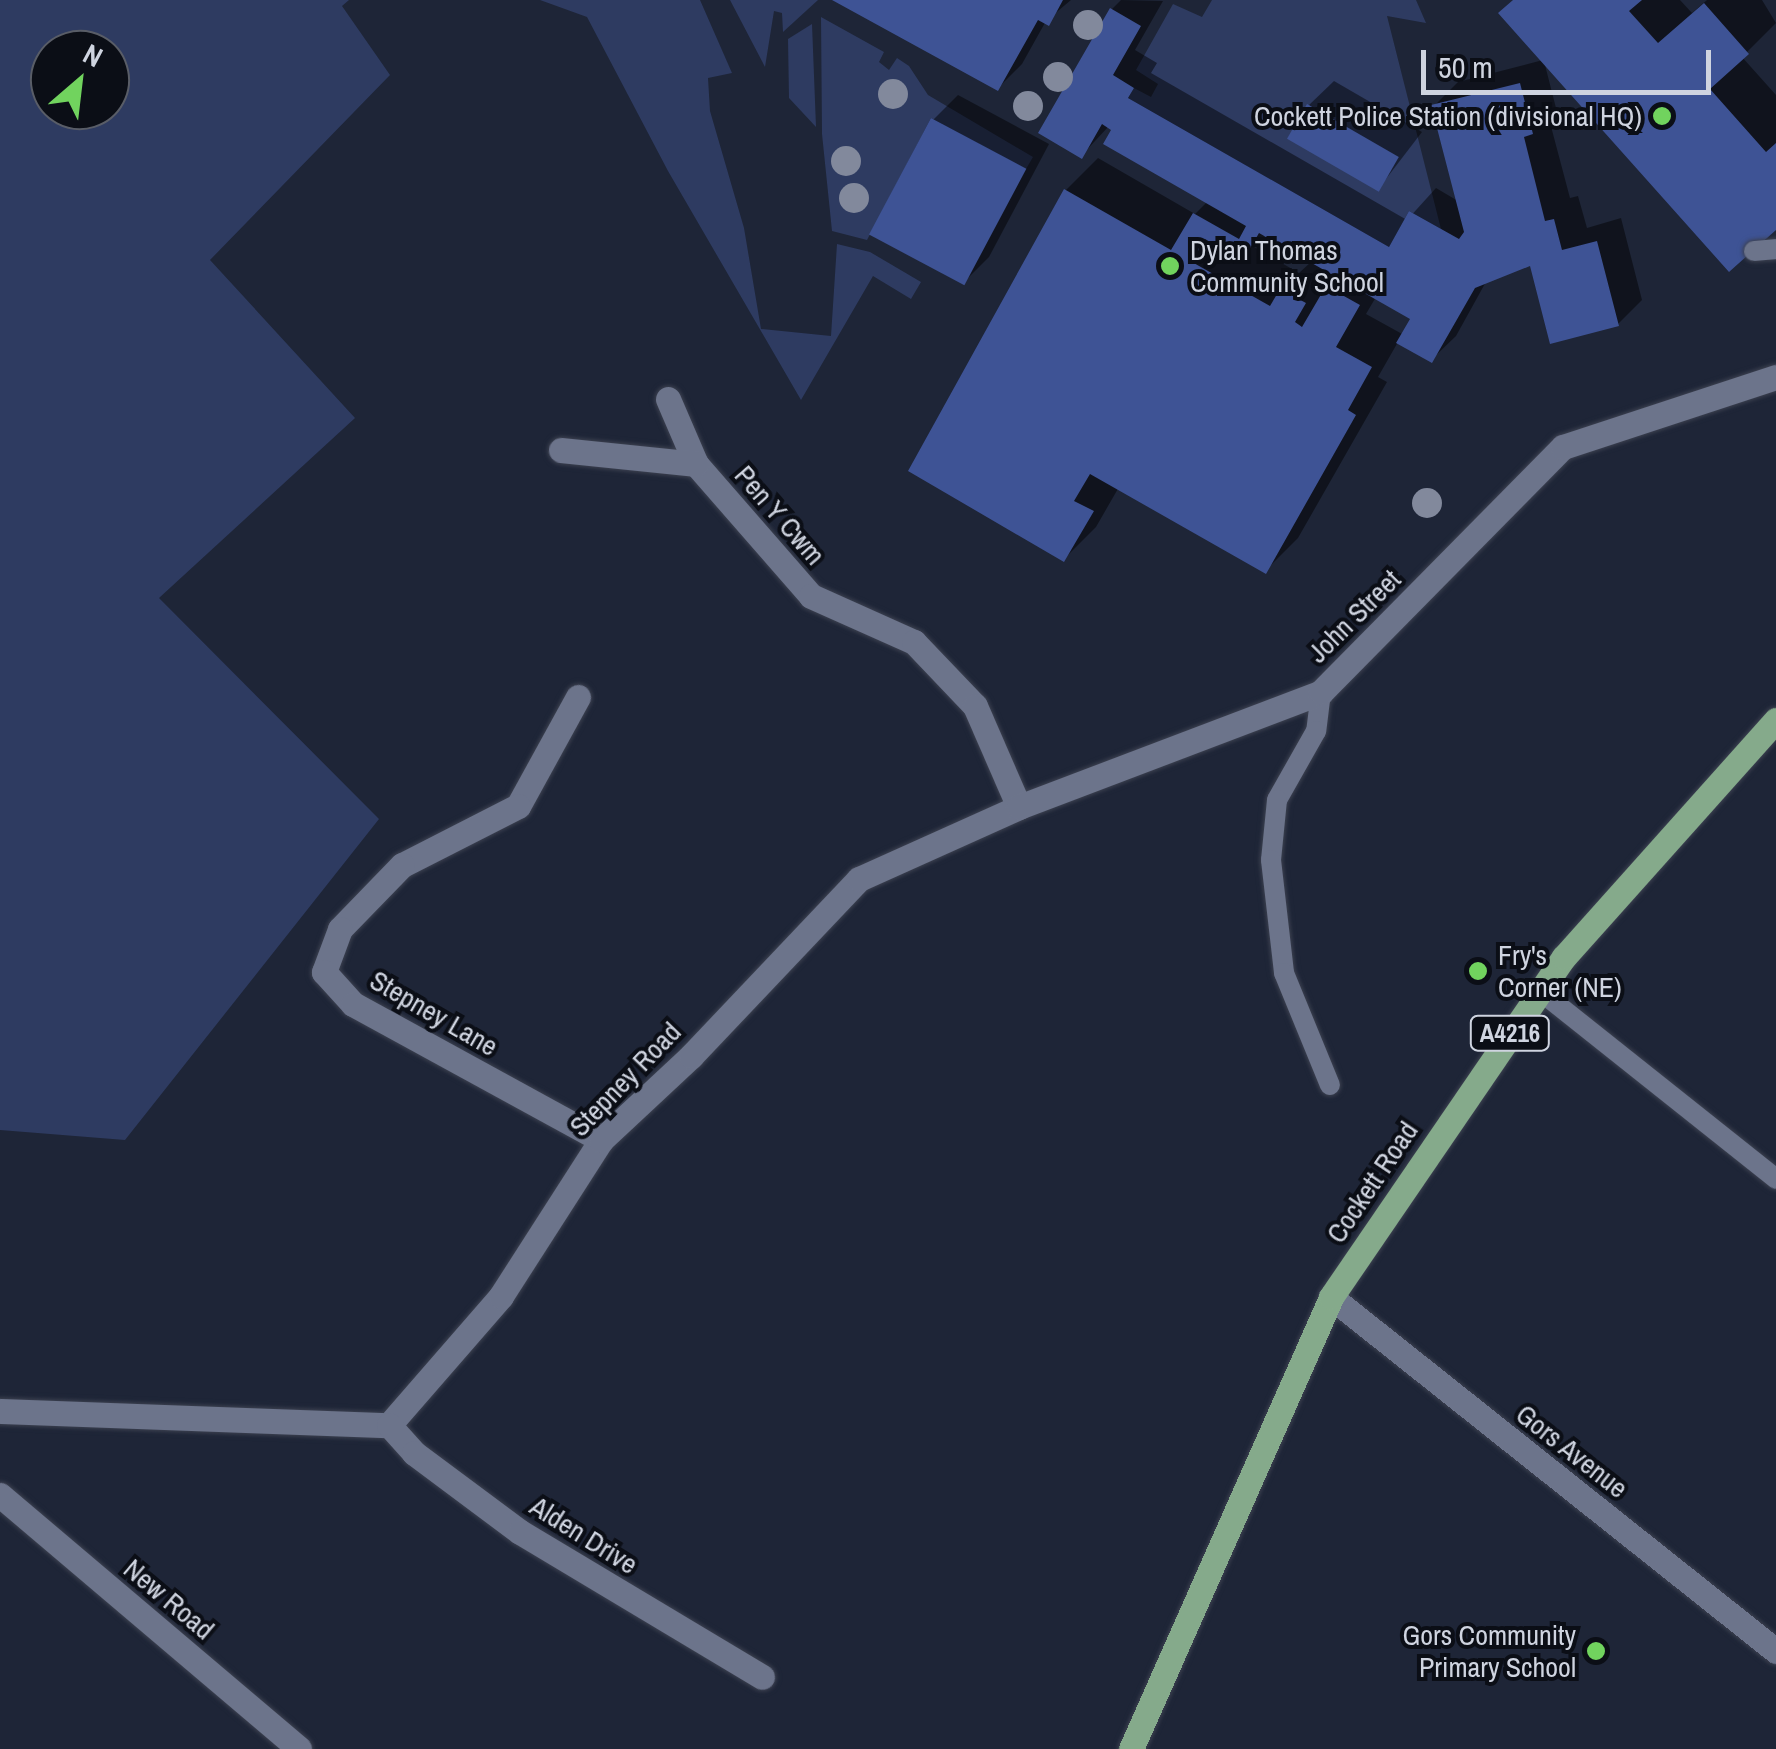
<!DOCTYPE html>
<html>
<head>
<meta charset="utf-8">
<style>
	body { margin:0 }
	#map { position:relative; width:1776px; height:1749px; overflow:hidden; background:#1e2537; font-family:"Archivo Narrow",sans-serif }
	div>[style] { position:absolute }
	[style*='--x'] { left:calc(var(--x)*1px); top:calc(var(--y)*1px); width:calc(var(--w)*1px); rotate:calc(var(--a)*1deg) }
	.green>* { inset:0; background:#2e3b61 }
	.shadow>* { inset:0; background:#0007 }
	.building>* { inset:0; background:#3e5395; transform-origin:0 0 }
	.roads { filter:drop-shadow(0 0 2px #3c4150) drop-shadow(0 0 2px #3c4150) }
	.lane>* { height:20px; margin:-10px; padding:0 10px; transform-origin:10px; border-radius:10px; background:#6c748b }
	.street>* { height:25px; margin:-12.5px; padding:0 12.5px; transform-origin:12.5px; border-radius:12.5px; background:#6c748b }
	.secondary>* { height:25px; margin:-12.5px; padding:0 12.5px; transform-origin:12.5px; border-radius:12.5px; background:#6c748b }
	.primary>* { height:25px; margin:-12.5px; padding:0 12.5px; transform-origin:12.5px; border-radius:12.5px; background:#85aa8b }
	.trees>* { width:30px; height:30px; margin:-15px; border-radius:50%; background:#82899c }
	.dots>* { width:28px; height:28px; translate:-50% -50%; box-sizing:border-box; border:5px solid #0b0e16; border-radius:50% }
	span { translate:-50% -50%; white-space:nowrap; text-align:center; line-height:1.15; -webkit-text-stroke:8px #0b0e16; paint-order:stroke }
	.shield-label span { padding:2px 8px; background:#0b0e16; border:2px solid; border-radius:8px; -webkit-text-stroke-width:0 }
	.shield-label { font-size:25px; color:#cfd4e0; font-weight:700 }
	.poi-label { font-size:28px; color:#cfd4e0 }
	.right { translate:-100% -50%; text-align:right }
	.left { translate:0 -50%; text-align:left }
	.street-label { font-size:28px; color:#cfd4e0 }
	.north { position:absolute; left:30px; top:30px; width:100px; height:100px; box-sizing:border-box; background:#0b0e16; border:2px solid #595d67; border-radius:50%; rotate:28deg; font-size:28px; font-weight:700; line-height:40px; text-align:center; color:#cfd4e0 }
	.north::after { content:''; display:block; margin:auto; width:35px; height:45px; background:#71d35e; clip-path:polygon(50% 0,100% 100%,50% 72%,0 100%) }
	.scale { position:absolute; left:1421px; top:50px; width:290px; height:45px; box-sizing:border-box; border:5px solid #cfd4e0; border-top:0; padding-left:12px; font-size:30px; line-height:35px; white-space:nowrap; color:#cfd4e0; -webkit-text-stroke:8px #0b0e16; paint-order:stroke }
</style>
</head>
<body>
<div id="map">
	<div class="green">
		<div style="clip-path:polygon(evenodd,0 0,349px 0,342px 6px,390px 75px,210px 260px,355px 418px,159px 598px,379px 819px,125px 1140px,0 1130px,0 0,50px 50px,110px 50px,110px 110px,50px 110px,50px 50px)"></div>
		<div style="clip-path:polygon(540px 0,700px 0,732px 73px,708px 78px,710px 111px,744px 228px,761px 329px,831px 336px,837px 244px,870px 252px,921px 282px,911px 299px,873px 276px,801px 400px,668px 171px,587px 17px)"></div>
		<div style="clip-path:polygon(730px 0,818px 0,783px 32px,782px 13px,774px 11px,765px 67px)"></div>
		<div style="clip-path:polygon(1212px 0,1416px 0,1426px 23px,1387px 16px,1441px 229px,1409px 211px,1389px 247px,1128px 98px,1134px 88px,1151px 97px,1158px 84px,1136px 70px,1173px 4px,1202px 17px)"></div>
		<div style="clip-path:polygon(821px 17px,884px 52px,879px 62px,889px 70px,897px 58px,909px 66px,928px 95px,1033px 157px,1026px 169px,931px 118px,867px 240px,832px 231px,822px 134px)"></div>
		<div style="clip-path:polygon(812px 24px,816px 127px,789px 98px,788px 39px)"></div>
	</div>
	<div class="shadow">
		<div style="clip-path:polygon(838px 0,1071px 0,1046px 21px,1022px 64px,998px 88px)"></div>
		<div style="clip-path:polygon(evenodd,1121px 0,1163px 1px,1135px 50px,1157px 63px,1151px 73px,1407px 220px,1436px 188px,1458px 201px,1434px 106px,1458px 82px,1543px 60px,1515px 0,1680px 0,1692px 13px,1707px 0,1762px 0,1776px 23px,1742px 57px,1776px 95px,1776px 226px,1544px 61px,1556px 108px,1548px 115px,1570px 198px,1578px 196px,1587px 228px,1621px 218px,1642px 300px,1618px 324px,1532px 263px,1487px 280px,1456px 336px,1431px 360px,1398px 342px,1378px 377px,1387px 382px,1298px 538px,1265px 571px,1119px 487px,1096px 527px,1064px 559px,1066px 190px,1098px 158px,1195px 214px,1208px 201px,1109px 126px,1081px 156px,1112px 9px,1121px 0,1266px 235px,1312px 261px,1299px 273px,1254px 247px,1266px 235px,1121px 0,1376px 297px,1413px 318px,1404px 335px,1366px 314px,1376px 297px)"></div>
		<div style="clip-path:polygon(1334px 81px,1422px 132px,1379px 188px,1309px 105px)"></div>
		<div style="clip-path:polygon(958px 95px,1049px 144px,989px 257px,964px 282px,933px 120px)"></div>
	</div>
	<div class="building">
		<div style="clip-path:polygon(832px 0,1063px 0,1049px 26px,1038px 20px,998px 91px)"></div>
		<div style="clip-path:polygon(1513px 0,1642px 0,1629px 11px,1658px 43px,1704px 3px,1749px 54px,1710px 89px,1766px 152px,1776px 143px,1776px 230px,1729px 272px,1498px 13px)"></div>
		<div style="clip-path:polygon(1110px 8px,1141px 26px,1113px 75px,1134px 88px,1128px 98px,1389px 247px,1409px 211px,1459px 239px,1464px 232px,1431px 105px,1520px 83px,1533px 134px,1524px 137px,1545px 221px,1554px 219px,1562px 250px,1597px 241px,1619px 326px,1550px 344px,1530px 266px,1475px 288px,1432px 363px,1396px 343px,1410px 319px,1259px 233px,1243px 261px,1205px 239px,1192px 262px,1270px 306px,1280px 289px,1306px 303px,1295px 322px,1302px 327px,1326px 286px,1360px 305px,1336px 347px,1372px 367px,1348px 410px,1356px 415px,1266px 574px,1090px 474px,1074px 501px,1094px 511px,1064px 562px,908px 471px,1064px 189px,1171px 250px,1193px 213px,1239px 239px,1246px 226px,1103px 144px,1111px 130px,1102px 124px,1082px 159px,1038px 133px)"></div>
		<div style="left:1307px;top:104px;width:106px;height:40px;rotate:30deg"></div>
		<div style="left:931px;top:118px;width:108px;height:132px;rotate:28deg"></div>
	</div>
	<div class="roads">
		<div class="lane">
			<div style="--x:1754;--y:251;--w:22;--a:-5"></div>
			<div style="--x:1321;--y:692;--w:39;--a:97"></div>
			<div style="--x:1316;--y:731;--w:79;--a:119.5"></div>
			<div style="--x:1277;--y:800;--w:60;--a:95.7"></div>
			<div style="--x:1271;--y:860;--w:114;--a:83.4"></div>
			<div style="--x:1284;--y:973;--w:121;--a:67.7"></div>
			<div style="--x:1540;--y:991;--w:302;--a:38.5"></div>
		</div>
		<div class="street">
			<div style="--x:668;--y:399;--w:71;--a:66.7"></div>
			<div style="--x:696;--y:464;--w:175;--a:48.9"></div>
			<div style="--x:811;--y:596;--w:113;--a:24.1"></div>
			<div style="--x:914;--y:642;--w:88;--a:46.4"></div>
			<div style="--x:975;--y:706;--w:110;--a:66.5"></div>
			<div style="--x:561;--y:450;--w:136;--a:5.9"></div>
			<div style="--x:578;--y:697;--w:124;--a:118.8"></div>
			<div style="--x:518;--y:806;--w:130;--a:153"></div>
			<div style="--x:402;--y:865;--w:89;--a:134.1"></div>
			<div style="--x:340;--y:929;--w:46;--a:110.4"></div>
			<div style="--x:324;--y:972;--w:43;--a:47.8"></div>
			<div style="--x:353;--y:1004;--w:283;--a:28.7"></div>
			<div style="--x:0;--y:1411;--w:389;--a:2.1"></div>
			<div style="--x:389;--y:1425;--w:171;--a:-49"></div>
			<div style="--x:501;--y:1296;--w:185;--a:-57.3"></div>
			<div style="--x:601;--y:1140;--w:123;--a:-43"></div>
			<div style="--x:691;--y:1056;--w:244;--a:-46.5"></div>
			<div style="--x:859;--y:879;--w:175;--a:-24.2"></div>
			<div style="--x:1019;--y:807;--w:323;--a:-20.8"></div>
			<div style="--x:1321;--y:692;--w:344;--a:-45.4"></div>
			<div style="--x:1563;--y:447;--w:224;--a:-18.2"></div>
			<div style="--x:389;--y:1425;--w:38;--a:48"></div>
			<div style="--x:414;--y:1453;--w:132;--a:36.7"></div>
			<div style="--x:520;--y:1532;--w:282;--a:30.9"></div>
			<div style="--x:0;--y:1495;--w:392;--a:40.3"></div>
		</div>
		<div class="secondary">
			<div style="--x:1331;--y:1297;--w:569;--a:38.5"></div>
		</div>
		<div class="primary">
			<div style="--x:1131;--y:1749;--w:494;--a:-66.1"></div>
			<div style="--x:1331;--y:1297;--w:412;--a:-55.6"></div>
			<div style="--x:1564;--y:957;--w:318;--a:-48.2"></div>
		</div>
	</div>
	<div class="trees">
		<div style="left:1088px;top:25px"></div>
		<div style="left:1058px;top:77px"></div>
		<div style="left:893px;top:94px"></div>
		<div style="left:1028px;top:106px"></div>
		<div style="left:846px;top:161px"></div>
		<div style="left:854px;top:198px"></div>
		<div style="left:1427px;top:503px"></div>
	</div>
	<div class="dots">
		<div style="left:1662px;top:116px;background:#71d35e"></div>
		<div style="left:1170px;top:266px;background:#71d35e"></div>
		<div style="left:1478px;top:971px;background:#71d35e"></div>
		<div style="left:1596px;top:1651px;background:#71d35e"></div>
	</div>
	<div class="shield-label">
		<span style="left:1510px;top:1033px">A4216</span>
	</div>
	<div class="poi-label">
		<span class="right" style="left:1642px;top:116px">Cockett Police Station (divisional HQ)</span>
		<span class="left" style="left:1190px;top:266px">Dylan Thomas<br>Community School</span>
		<span class="left" style="left:1498px;top:971px">Fry's<br>Corner (NE)</span>
		<span class="right" style="left:1576px;top:1651px">Gors Community<br>Primary School</span>
	</div>
	<div class="street-label">
		<span style="left:780px;top:515px;rotate:49deg">Pen Y Cwm</span>
		<span style="left:1354px;top:616px;rotate:-45deg">John Street</span>
		<span style="left:434px;top:1013px;rotate:30deg">Stepney Lane</span>
		<span style="left:625px;top:1079px;rotate:-46deg">Stepney Road</span>
		<span style="left:1372px;top:1182px;rotate:-56deg">Cockett Road</span>
		<span style="left:1572px;top:1451px;rotate:38deg">Gors Avenue</span>
		<span style="left:584px;top:1535px;rotate:32deg">Alden Drive</span>
		<span style="left:169px;top:1599px;rotate:40deg">New Road</span>
	</div>
	<div class="north">N</div>
	<div class="scale">50 m</div>
</div>
</body>
</html>
